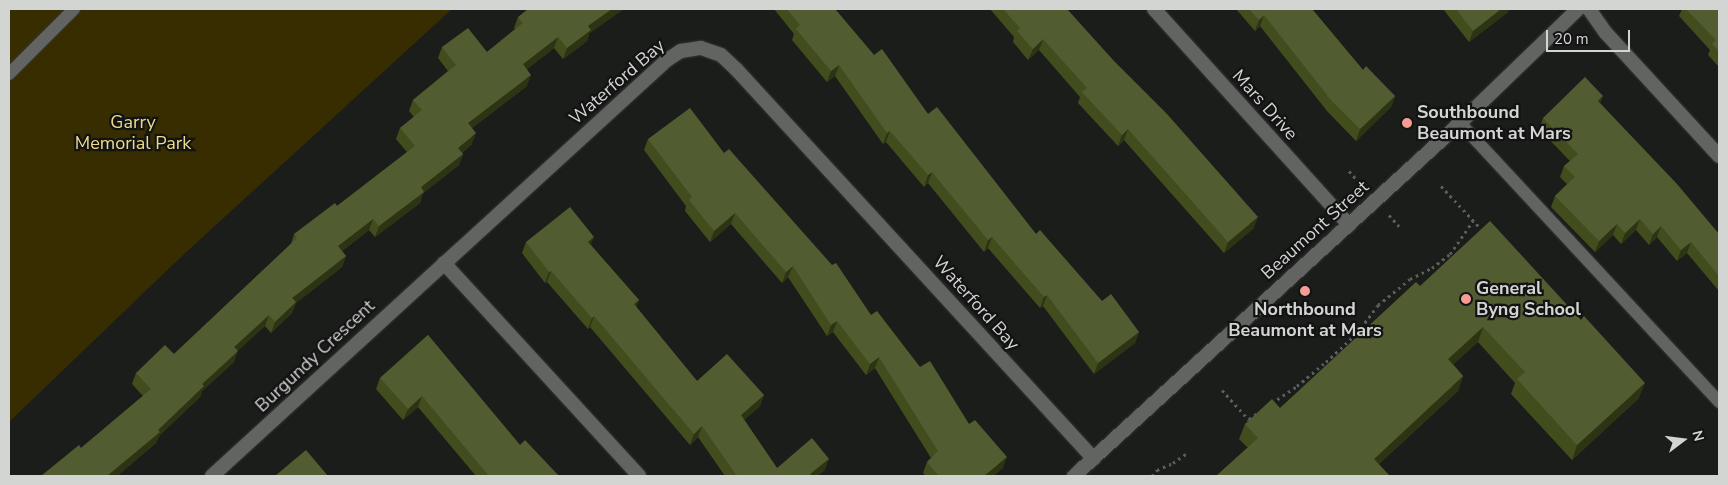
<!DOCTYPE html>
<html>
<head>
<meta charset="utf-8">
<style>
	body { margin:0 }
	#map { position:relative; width:1728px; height:485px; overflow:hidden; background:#1b1d1b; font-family:"Nunito Sans",sans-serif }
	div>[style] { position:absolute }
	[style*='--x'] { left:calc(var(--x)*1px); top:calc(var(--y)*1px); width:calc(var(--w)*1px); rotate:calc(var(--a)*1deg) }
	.green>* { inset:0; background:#372d00 }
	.path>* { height:3px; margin-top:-1.5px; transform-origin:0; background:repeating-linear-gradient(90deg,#5c5e5c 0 2.5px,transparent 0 6.5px) }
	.roads { filter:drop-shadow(0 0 1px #373837) drop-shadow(0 0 1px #373837) }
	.service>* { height:12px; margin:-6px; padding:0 6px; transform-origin:6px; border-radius:6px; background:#626462 }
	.minor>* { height:14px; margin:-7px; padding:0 7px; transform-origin:7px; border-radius:7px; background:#626462 }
	.wall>* { inset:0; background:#424d1e }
	.shaded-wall>* { inset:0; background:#2c3414 }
	.building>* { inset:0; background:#525c31 }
	.dots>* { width:14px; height:14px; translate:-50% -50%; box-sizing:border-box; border:2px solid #121312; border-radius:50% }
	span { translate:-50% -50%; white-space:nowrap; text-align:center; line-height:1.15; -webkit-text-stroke:4.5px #121312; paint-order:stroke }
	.street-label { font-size:18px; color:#d3d5d3 }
	.poi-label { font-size:18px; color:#d3d5d3; font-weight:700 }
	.left { translate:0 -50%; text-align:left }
	.park-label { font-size:18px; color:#eedc8a }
	.frame { position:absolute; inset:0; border:10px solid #d3d5d3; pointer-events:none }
	.north { position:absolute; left:1658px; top:415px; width:50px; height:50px; -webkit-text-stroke:4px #121312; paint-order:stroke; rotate:75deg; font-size:14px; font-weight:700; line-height:20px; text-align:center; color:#d3d5d3 }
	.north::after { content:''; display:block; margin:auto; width:18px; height:22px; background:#d3d5d3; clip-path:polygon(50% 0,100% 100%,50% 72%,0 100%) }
	.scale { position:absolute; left:1546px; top:30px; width:84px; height:22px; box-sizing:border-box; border:2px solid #d3d5d3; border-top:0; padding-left:6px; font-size:15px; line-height:18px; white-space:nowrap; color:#d3d5d3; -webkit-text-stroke:4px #121312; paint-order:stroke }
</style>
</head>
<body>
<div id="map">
	<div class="green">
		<div style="clip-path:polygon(9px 9px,452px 9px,182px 256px,9px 422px)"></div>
	</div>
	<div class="path">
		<div style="--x:1349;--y:171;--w:15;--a:48"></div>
		<div style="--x:1441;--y:186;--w:62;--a:47"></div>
		<div style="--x:1389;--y:215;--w:15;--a:48"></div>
		<div style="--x:1222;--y:390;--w:40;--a:48"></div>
		<div style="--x:1272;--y:403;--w:30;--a:-34"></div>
		<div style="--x:1297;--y:386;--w:38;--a:-40"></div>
		<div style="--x:1326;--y:362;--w:42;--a:-43.1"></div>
		<div style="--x:1357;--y:333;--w:35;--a:-53"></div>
		<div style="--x:1378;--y:305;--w:41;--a:-39.1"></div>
		<div style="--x:1410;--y:279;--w:25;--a:-27"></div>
		<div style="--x:1432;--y:268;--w:23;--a:-38"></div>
		<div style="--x:1450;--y:254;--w:40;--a:-55.1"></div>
		<div style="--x:1249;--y:419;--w:11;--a:-34"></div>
		<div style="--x:1152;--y:476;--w:8;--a:-50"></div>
		<div style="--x:1157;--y:470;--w:17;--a:-24"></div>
		<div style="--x:1173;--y:463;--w:19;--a:-35"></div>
	</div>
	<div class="roads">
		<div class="service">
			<div style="--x:9;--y:74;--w:92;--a:-45"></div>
			<div style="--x:1460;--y:123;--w:381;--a:47.1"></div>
		</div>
		<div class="minor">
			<div style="--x:1154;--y:9;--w:291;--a:47.9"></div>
			<div style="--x:1589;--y:9;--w:29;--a:55"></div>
			<div style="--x:1606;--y:33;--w:167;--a:47.4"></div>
			<div style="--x:444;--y:263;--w:289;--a:47.5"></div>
			<div style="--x:212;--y:476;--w:617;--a:-42.44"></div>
			<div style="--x:667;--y:60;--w:17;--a:-33"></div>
			<div style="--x:681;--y:51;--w:20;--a:-9"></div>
			<div style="--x:701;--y:48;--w:21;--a:19"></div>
			<div style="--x:721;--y:55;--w:21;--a:43"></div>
			<div style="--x:736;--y:69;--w:529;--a:47.45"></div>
			<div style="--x:1074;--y:476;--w:523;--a:-42.44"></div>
			<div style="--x:1460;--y:123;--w:164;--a:-44"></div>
		</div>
	</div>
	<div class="wall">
		<div style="clip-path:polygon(774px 9px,835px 9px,874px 55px,928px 114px,1036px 234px,1102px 301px,1139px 332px,1135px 343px,1094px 374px,1043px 306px,1040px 308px,988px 248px,984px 252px,928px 183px,924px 187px,886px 142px,883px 144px,835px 76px,827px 82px,792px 40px,794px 34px)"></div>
		<div style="clip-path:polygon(990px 9px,1067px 9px,1254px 228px,1224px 253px,1124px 140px,1118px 146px,1078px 103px,1080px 97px,1039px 50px,1028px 60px,1013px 42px,1014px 37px)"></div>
		<div style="clip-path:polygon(1236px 9px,1312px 9px,1363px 70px,1395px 96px,1391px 107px,1356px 141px,1327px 111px,1260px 26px,1255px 31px)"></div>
		<div style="clip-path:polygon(1443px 9px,1509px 9px,1508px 12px,1469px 42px)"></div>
		<div style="clip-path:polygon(1682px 9px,1719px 9px,1719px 67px,1708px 55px,1710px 50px,1679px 16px)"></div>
		<div style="clip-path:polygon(518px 17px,589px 34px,587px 41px,563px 59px,554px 48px,527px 69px,527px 86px,472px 128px,472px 144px,462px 153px,463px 154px,459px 165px,423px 193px,420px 203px,375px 237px,369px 230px,342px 251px,346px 256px,342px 267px,296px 303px,292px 313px,271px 333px,265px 326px,237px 351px,234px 362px,202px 391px,200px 397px,159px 436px,156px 443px,117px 476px,41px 476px,81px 448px,143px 396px,132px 384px,136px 373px,174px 354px,291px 244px,294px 234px,337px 206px,407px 152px,396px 139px,400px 128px,414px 117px,409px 111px,413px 100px,448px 71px,438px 58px,442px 47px,487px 52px,515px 29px,514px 28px)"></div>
		<div style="clip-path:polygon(1601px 104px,1719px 234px,1719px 291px,1687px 253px,1677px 261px,1657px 237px,1649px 245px,1636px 230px,1621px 244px,1613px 235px,1595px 252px,1551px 207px,1555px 196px,1567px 184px,1560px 177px,1564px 166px,1570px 161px,1539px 129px,1543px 118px)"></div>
		<div style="clip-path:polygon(648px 139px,724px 153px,871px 315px,920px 367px,969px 424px,1003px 468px,993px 476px,926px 476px,923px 473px,927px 462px,931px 458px,875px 368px,866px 375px,833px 332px,827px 336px,788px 277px,782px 283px,731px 224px,710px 242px,685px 211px,686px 206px,644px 150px)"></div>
		<div style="clip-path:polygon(526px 242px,591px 245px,639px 300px,636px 307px,697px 381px,764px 395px,760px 406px,744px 420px,777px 468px,825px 470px,817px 476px,725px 476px,698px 437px,690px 445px,590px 327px,588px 329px,547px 282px,545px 283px,522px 253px)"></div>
		<div style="clip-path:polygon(1420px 286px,1639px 398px,1572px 460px,1511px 394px,1515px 383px,1478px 342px,1453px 364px,1463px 376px,1458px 391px,1379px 464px,1247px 447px,1239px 439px,1245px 424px,1280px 408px)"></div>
		<div style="clip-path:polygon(428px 335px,520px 445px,559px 476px,476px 476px,418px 407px,403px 420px,376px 389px,380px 378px)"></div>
	</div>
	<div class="shaded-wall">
		<div style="clip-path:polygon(612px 9px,624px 9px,589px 34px,587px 41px,563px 59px,567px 48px,588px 26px)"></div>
		<div style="clip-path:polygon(1501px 9px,1509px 9px,1508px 12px,1469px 42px,1473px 31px)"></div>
		<div style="clip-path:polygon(1264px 15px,1260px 26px,1255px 31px,1259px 20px)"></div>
		<div style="clip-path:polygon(558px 37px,554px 48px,519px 75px,523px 64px)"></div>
		<div style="clip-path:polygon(1043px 39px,1039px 50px,1028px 60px,1033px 49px)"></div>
		<div style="clip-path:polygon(839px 65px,835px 76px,827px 82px,831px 71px)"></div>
		<div style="clip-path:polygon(531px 75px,527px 86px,464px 134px,468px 123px)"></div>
		<div style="clip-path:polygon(1395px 96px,1391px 107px,1356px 141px,1360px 129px)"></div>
		<div style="clip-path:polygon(1603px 96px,1599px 107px,1598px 101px)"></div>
		<div style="clip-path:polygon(1128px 129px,1124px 140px,1118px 146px,1122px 135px)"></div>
		<div style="clip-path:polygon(890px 131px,886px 142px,883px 144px,887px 133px)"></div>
		<div style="clip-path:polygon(476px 133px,472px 144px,454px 159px,458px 148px)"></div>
		<div style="clip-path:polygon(463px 154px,459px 165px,423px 193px,420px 203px,375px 237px,379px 226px,421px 187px)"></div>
		<div style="clip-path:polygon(932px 172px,928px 183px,924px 187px,928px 175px)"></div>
		<div style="clip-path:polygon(735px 213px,731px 224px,710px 242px,714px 231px)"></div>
		<div style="clip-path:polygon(1258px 217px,1254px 228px,1224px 253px,1228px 242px)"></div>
		<div style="clip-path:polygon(373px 219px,369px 230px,334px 257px,338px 246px)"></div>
		<div style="clip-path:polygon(1640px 219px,1636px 230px,1621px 244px,1625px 233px)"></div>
		<div style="clip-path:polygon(1617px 224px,1613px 235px,1595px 252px,1599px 241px)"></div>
		<div style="clip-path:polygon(1661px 226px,1657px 237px,1649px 245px,1653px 234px)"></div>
		<div style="clip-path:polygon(594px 237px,589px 249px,588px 242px)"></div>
		<div style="clip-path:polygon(992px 237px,988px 248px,984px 252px,988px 240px)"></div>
		<div style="clip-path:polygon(1691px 242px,1687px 253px,1677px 261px,1681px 250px)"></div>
		<div style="clip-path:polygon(346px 256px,342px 267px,296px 303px,292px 313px,271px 333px,275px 322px,292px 298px)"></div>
		<div style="clip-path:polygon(793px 266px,788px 277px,782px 283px,786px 272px)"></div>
		<div style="clip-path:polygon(551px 271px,547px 282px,545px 283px,549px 272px)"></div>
		<div style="clip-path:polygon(1047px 295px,1043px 306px,1040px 308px,1044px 297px)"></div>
		<div style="clip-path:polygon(639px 300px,635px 311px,634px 304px)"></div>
		<div style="clip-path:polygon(269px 315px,265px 326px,230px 358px,234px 347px)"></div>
		<div style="clip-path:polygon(594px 316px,590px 327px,588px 329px,592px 318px)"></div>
		<div style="clip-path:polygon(837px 321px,833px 332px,827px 336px,831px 325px)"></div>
		<div style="clip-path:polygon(1483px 327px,1478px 342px,1443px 374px,1448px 359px)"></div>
		<div style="clip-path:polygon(1139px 332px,1135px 343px,1094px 374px,1098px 363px)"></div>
		<div style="clip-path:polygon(238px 351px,234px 362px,202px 391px,200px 397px,159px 436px,156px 443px,117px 476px,107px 476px,158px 430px,202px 384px)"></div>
		<div style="clip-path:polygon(879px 357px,875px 368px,866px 375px,870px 364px)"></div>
		<div style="clip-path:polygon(1463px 376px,1458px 391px,1368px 474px,1374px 459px)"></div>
		<div style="clip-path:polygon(1645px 383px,1639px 398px,1572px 460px,1577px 445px)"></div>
		<div style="clip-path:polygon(764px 395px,760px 406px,737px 426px,741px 415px)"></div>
		<div style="clip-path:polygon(422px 396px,418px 407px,403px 420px,408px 409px)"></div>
		<div style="clip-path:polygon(702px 426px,698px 437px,690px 445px,694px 434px)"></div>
		<div style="clip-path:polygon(1007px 457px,1003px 468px,993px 476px,984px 476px)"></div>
		<div style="clip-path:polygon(829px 459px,825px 470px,817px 476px,809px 476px,810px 474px)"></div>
	</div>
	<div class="building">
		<div style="clip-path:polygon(528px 9px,612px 9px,588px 26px,591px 30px,567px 48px,558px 37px,523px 64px,531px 75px,468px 123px,476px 133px,458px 148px,463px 154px,421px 187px,424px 192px,379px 226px,373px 219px,338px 246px,346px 256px,292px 298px,296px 302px,275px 322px,269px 315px,234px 347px,238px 351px,202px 384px,204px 386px,158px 430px,160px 432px,107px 476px,41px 476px,79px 445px,81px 448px,151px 389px,136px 373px,165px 345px,174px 354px,297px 238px,294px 234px,335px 203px,337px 206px,415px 146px,400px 128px,422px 110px,413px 100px,456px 65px,442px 47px,468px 28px,487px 52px,523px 23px,518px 17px)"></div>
		<div style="clip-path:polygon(787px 9px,835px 9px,874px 55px,882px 49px,928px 114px,937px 107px,1036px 234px,1040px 230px,1102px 301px,1111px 294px,1139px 332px,1098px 363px,1047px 295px,1044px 297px,992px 237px,988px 240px,932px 172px,928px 175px,890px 131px,887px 133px,839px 65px,831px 71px,796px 29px,800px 25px)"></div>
		<div style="clip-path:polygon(1003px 9px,1067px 9px,1114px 61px,1167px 114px,1258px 217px,1228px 242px,1128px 129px,1122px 135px,1082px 92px,1087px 88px,1043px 39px,1033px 49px,1017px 31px,1020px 28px)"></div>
		<div style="clip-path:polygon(1249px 9px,1312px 9px,1363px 70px,1366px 66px,1395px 96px,1360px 129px,1331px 100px,1264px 15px,1259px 20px)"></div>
		<div style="clip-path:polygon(1456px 9px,1501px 9px,1473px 31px)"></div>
		<div style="clip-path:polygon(1686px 9px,1719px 9px,1719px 51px,1712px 44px,1716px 40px)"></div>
		<div style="clip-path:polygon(1585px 77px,1603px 96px,1598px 101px,1677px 184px,1719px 234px,1719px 276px,1691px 242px,1681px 250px,1661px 226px,1653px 234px,1640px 219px,1625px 233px,1617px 224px,1599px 241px,1555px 196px,1575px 177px,1564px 166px,1578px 154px,1543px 118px)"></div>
		<div style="clip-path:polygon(690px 108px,724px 153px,729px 149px,832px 265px,836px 263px,871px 315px,877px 311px,920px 367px,930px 361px,969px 424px,975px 420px,1007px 457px,984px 476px,939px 476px,927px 462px,938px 451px,879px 357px,870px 364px,837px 321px,831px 325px,793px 266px,786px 272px,735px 213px,714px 231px,689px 200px,692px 197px,648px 139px)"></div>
		<div style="clip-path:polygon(570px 207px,594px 237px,588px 242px,639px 300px,634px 304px,697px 381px,727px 354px,764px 395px,741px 415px,777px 468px,812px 438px,829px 459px,810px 474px,812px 476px,737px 476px,702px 426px,694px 434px,594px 316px,592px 318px,551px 271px,549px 272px,526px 242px)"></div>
		<div style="clip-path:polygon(1490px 221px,1581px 320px,1584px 316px,1645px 383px,1577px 445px,1517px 379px,1525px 372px,1483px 327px,1448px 359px,1463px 376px,1374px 459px,1390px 476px,1216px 476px,1258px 438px,1245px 424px,1272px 399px,1280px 408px,1416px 282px,1420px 286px)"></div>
		<div style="clip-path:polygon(428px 335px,520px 445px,525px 440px,559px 476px,489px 476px,422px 396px,408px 409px,380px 378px)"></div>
		<div style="clip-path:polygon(306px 450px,328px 476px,275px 476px)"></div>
	</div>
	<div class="dots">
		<div style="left:1407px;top:123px;background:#f59c94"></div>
		<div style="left:1305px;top:291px;background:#f59c94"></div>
		<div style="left:1466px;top:299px;background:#f59c94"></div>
	</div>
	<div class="street-label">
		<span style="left:617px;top:82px;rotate:-41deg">Waterford Bay</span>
		<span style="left:1265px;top:105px;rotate:48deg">Mars Drive</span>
		<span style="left:1315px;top:230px;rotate:-42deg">Beaumont Street</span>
		<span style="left:976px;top:303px;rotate:48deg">Waterford Bay</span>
		<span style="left:315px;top:356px;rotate:-43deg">Burgundy Crescent</span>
	</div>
	<div class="poi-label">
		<span class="left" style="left:1417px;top:123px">Southbound<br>Beaumont at Mars</span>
		<span class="left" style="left:1476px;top:299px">General<br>Byng School</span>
		<span style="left:1305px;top:320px">Northbound<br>Beaumont at Mars</span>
	</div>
	<div class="park-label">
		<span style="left:133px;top:133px">Garry<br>Memorial Park</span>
	</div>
	<div class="frame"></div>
	<div class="north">N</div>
	<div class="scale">20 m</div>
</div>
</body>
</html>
